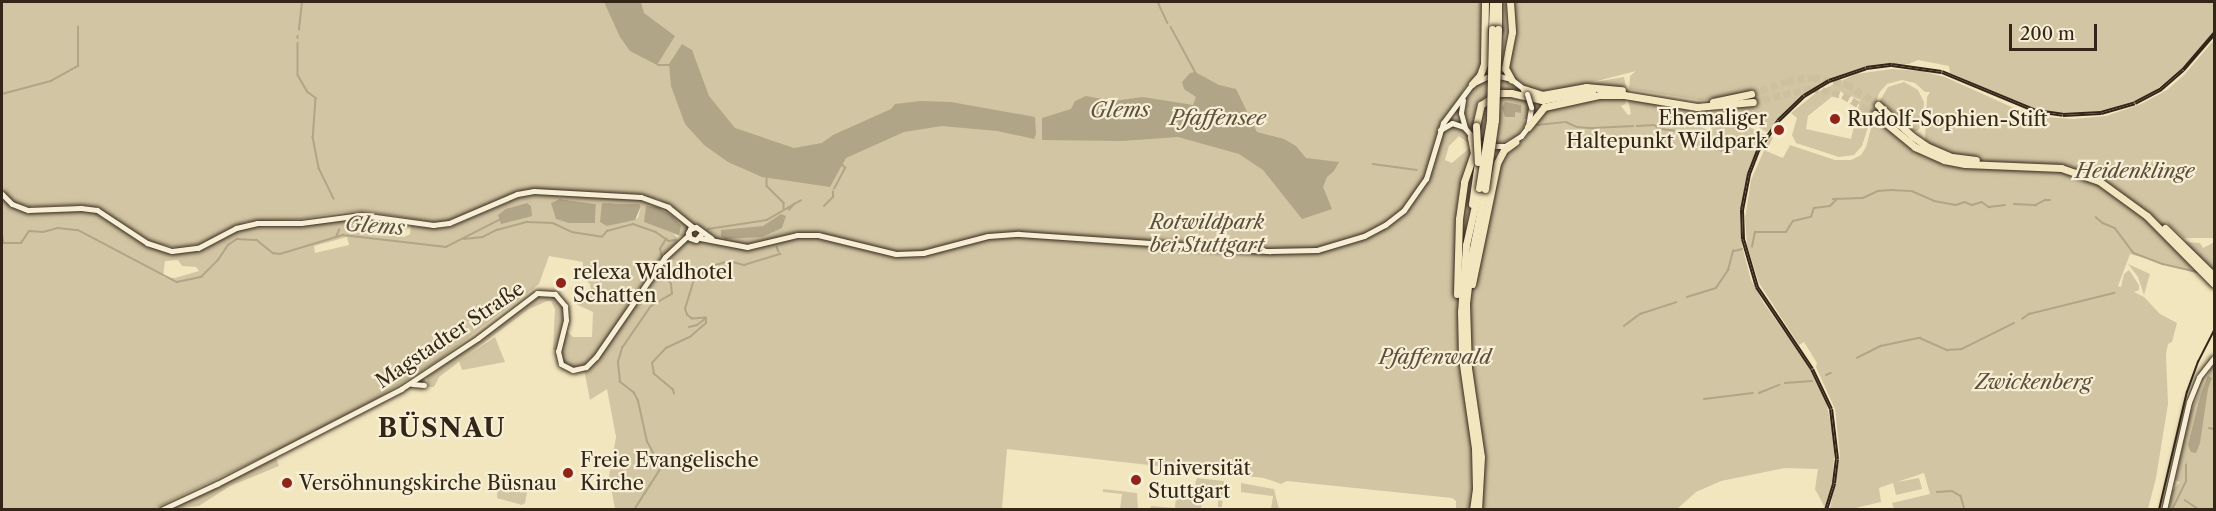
<!DOCTYPE html>
<html>
<head>
<meta charset="utf-8">
<style>
	body { margin:0 }
	#map { position:relative; width:2216px; height:511px; overflow:hidden; background:#f2e6bf; font-family:"Libre Caslon Text",serif }
	div>[style] { position:absolute }
	[style*='--x'] { left:calc(var(--x)*1px); top:calc(var(--y)*1px); width:calc(var(--w)*1px); rotate:calc(var(--a)*1deg) }
	.green>* { inset:0; background:#d2c5a3 }
	.water>* { inset:0; background:#b1a587 }
	.stream>* { height:1.5px; margin:-0.75px; padding:0 0.75px; transform-origin:0.75px; border-radius:0.75px; background:#b1a587 }
	.trunk-tunnel>* { height:7px; margin-top:-3.5px; transform-origin:0; background:repeating-linear-gradient(90deg,#ccc09e 0 7px,transparent 0 10.5px) }
	.roads { filter:drop-shadow(0 0 2px #332619) drop-shadow(0 0 2px #332619) }
	.secondary>* { height:5px; margin:-2.5px; padding:0 2.5px; transform-origin:2.5px; border-radius:2.5px; background:#f7efd5 }
	.trunk>* { height:7px; margin:-3.5px; padding:0 3.5px; transform-origin:3.5px; border-radius:3.5px; background:#f2e6bf }
	.tram>* { height:1.5px; margin:-0.75px; padding:0 0.75px; transform-origin:0.75px; border-radius:0.75px; background:#332619 }
	.rail>* { height:4px; margin-top:-2px; transform-origin:0; background:repeating-linear-gradient(90deg,#f7efd5 0 4.5px,#332619 0 9px); box-sizing:border-box; border-block:2px solid #332619 }
	.bridges { filter:drop-shadow(0 0 2px #332619) drop-shadow(0 0 2px #332619) }
	.secondary-bridge>* { height:5px; margin:-2.5px; padding:0 2.5px; transform-origin:2.5px; border-radius:2.5px; background:#f7efd5 }
	.trunk-bridge>* { height:7px; margin:-3.5px; padding:0 3.5px; transform-origin:3.5px; border-radius:3.5px; background:#f2e6bf }
	.dots>* { width:16px; height:16px; translate:-50% -50%; box-sizing:border-box; border:3px solid #f7efd5; border-radius:50% }
	span { translate:-50% -50%; white-space:nowrap; text-align:center; line-height:1.15; -webkit-text-stroke:4.5px #f7efd5; paint-order:stroke }
	.poi-label { font-size:20px; color:#332619 }
	.right { translate:-100% -50%; text-align:right }
	.left { translate:0 -50%; text-align:left }
	.park-label { font-size:20px; color:#5b4e3c; font-style:italic }
	.street-label { font-size:20px; color:#332619 }
	.water-label { font-size:21px; color:#5f5240; font-style:italic }
	.district-label { font-size:26px; color:#332619; font-weight:700; letter-spacing:1.5px }
	.frame { position:absolute; inset:0; border:3px solid #332619; pointer-events:none }
	.scale { position:absolute; left:2009px; top:24px; width:88px; height:27px; box-sizing:border-box; border:3px solid #332619; border-top:0; padding-left:8px; font-size:18px; line-height:21px; white-space:nowrap; color:#332619; -webkit-text-stroke:4px #f7efd5; paint-order:stroke }
</style>
</head>
<body>
<div id="map">
	<div class="green">
		<div style="clip-path:polygon(evenodd,2px 2px,1482px 2px,1481px 65px,1477px 76px,1465px 87px,1455px 105px,1440px 123px,1431px 155px,1434px 156px,1439px 137px,1444px 129px,1451px 125px,1462px 128px,1470px 139px,1471px 145px,1459px 136px,1449px 146px,1445px 160px,1452px 163px,1473px 145px,1502px 160px,1525px 139px,1544px 111px,1590px 99px,1626px 97px,1625px 104px,1621px 106px,1628px 115px,1631px 114px,1628px 98px,1675px 106px,1693px 112px,1703px 128px,1709px 130px,1720px 121px,1734px 119px,1765px 135px,1745px 183px,1740px 218px,1742px 246px,1751px 280px,1763px 302px,1811px 369px,1825px 397px,1835px 442px,1832px 487px,1825px 508px,1815px 489px,1818px 469px,1785px 468px,1721px 481px,1696px 492px,1677px 509px,1456px 510px,1456px 501px,1452px 498px,1287px 481px,1281px 484px,1264px 478px,1007px 449px,1002px 509px,615px 509px,609px 476px,616px 437px,607px 389px,590px 400px,584px 369px,663px 263px,687px 242px,684px 237px,674px 234px,679px 241px,658px 262px,655px 260px,654px 263px,657px 263px,652px 273px,647px 274px,646px 281px,598px 351px,583px 366px,571px 368px,563px 362px,560px 355px,565px 330px,573px 337px,592px 337px,593px 312px,576px 304px,579px 296px,591px 294px,590px 284px,583px 277px,583px 262px,549px 256px,539px 284px,440px 359px,378px 398px,282px 448px,153px 509px,2px 509px,2px 198px,16px 208px,32px 213px,80px 210px,96px 213px,150px 247px,178px 253px,202px 248px,240px 228px,256px 225px,299px 225px,349px 219px,367px 218px,378px 224px,383px 221px,390px 222px,389px 229px,384px 229px,384px 234px,404px 237px,410px 234px,411px 225px,441px 228px,455px 225px,520px 197px,537px 194px,631px 198px,654px 203px,675px 215px,679px 212px,658px 199px,633px 194px,532px 189px,457px 220px,439px 223px,364px 211px,341px 212px,301px 219px,246px 222px,203px 243px,179px 248px,151px 242px,97px 208px,81px 205px,28px 207px,12px 201px,2px 192px,2px 2px,560px 199px,596px 204px,595px 223px,569px 223px,560px 199px,2px 2px,613px 203px,639px 204px,641px 206px,638px 218px,607px 226px,613px 203px,2px 2px,347px 237px,349px 245px,315px 253px,314px 246px,347px 237px,2px 2px,178px 260px,182px 266px,196px 267px,199px 271px,175px 278px,163px 277px,165px 261px,178px 260px)"></div>
		<div style="clip-path:polygon(1514px 2px,2214px 2px,2214px 31px,2181px 69px,2157px 89px,2136px 101px,2102px 112px,2061px 114px,2031px 109px,1950px 73px,1949px 66px,1918px 60px,1909px 64px,1865px 67px,1828px 79px,1798px 99px,1767px 132px,1741px 118px,1742px 113px,1731px 109px,1753px 103px,1738px 101px,1752px 97px,1700px 100px,1629px 89px,1630px 76px,1636px 71px,1589px 83px,1624px 77px,1626px 88px,1609px 86px,1541px 93px,1532px 90px,1511px 76px,1508px 70px,1516px 36px)"></div>
		<div style="clip-path:polygon(evenodd,2214px 40px,2214px 238px,2184px 238px,2166px 222px,2163px 237px,2197px 273px,2130px 254px,2118px 286px,2121px 287px,2124px 274px,2129px 270px,2139px 285px,2139px 290px,2134px 292px,2144px 297px,2160px 314px,2177px 323px,2172px 342px,2168px 344px,2166px 354px,2168px 404px,2156px 478px,2148px 509px,1894px 509px,1892px 503px,1930px 494px,1924px 473px,1897px 482px,1919px 478px,1922px 489px,1896px 495px,1893px 483px,1879px 488px,1881px 502px,1851px 509px,1830px 509px,1840px 456px,1835px 409px,1816px 367px,1817px 363px,1804px 342px,1799px 345px,1759px 283px,1747px 245px,1745px 218px,1751px 180px,1770px 137px,1773px 138px,1766px 151px,1783px 158px,1790px 145px,1835px 160px,1851px 160px,1861px 155px,1866px 147px,1874px 117px,1914px 150px,1925px 139px,1927px 97px,1930px 92px,1925px 92px,1915px 83px,1902px 80px,1887px 84px,1879px 93px,1862px 146px,1854px 155px,1839px 157px,1796px 143px,1792px 135px,1797px 118px,1791px 113px,1817px 92px,1856px 74px,1892px 69px,1921px 71px,1945px 77px,2016px 109px,2045px 117px,2073px 119px,2106px 116px,2141px 104px,2167px 90px,2184px 75px,2214px 40px,1839px 91px,1860px 100px,1851px 139px,1806px 129px,1808px 116px,1839px 91px)"></div>
		<div style="clip-path:polygon(1487px 79px,1505px 80px,1524px 93px,1488px 94px,1482px 99px,1474px 114px,1475px 136px,1467px 126px,1463px 112px,1465px 99px,1474px 86px)"></div>
		<div style="clip-path:polygon(1904px 82px,1918px 90px,1924px 102px,1922px 126px,1917px 131px,1913px 131px,1899px 119px,1897px 114px,1879px 102px,1888px 87px)"></div>
		<div style="clip-path:polygon(1499px 95px,1527px 101px,1528px 119px,1524px 119px,1525px 125px,1515px 138px,1496px 144px,1480px 140px,1478px 123px,1484px 105px)"></div>
		<div style="clip-path:polygon(2185px 242px,2200px 243px,2203px 248px,2213px 243px,2214px 271px,2184px 244px)"></div>
		<div style="clip-path:polygon(2128px 264px,2150px 274px,2144px 295px,2138px 277px)"></div>
		<div style="clip-path:polygon(539px 295px,554px 296px,564px 309px,563px 323px,556px 350px,553px 350px,555px 309px,551px 301px,547px 301px,529px 309px,439px 377px,434px 387px,428px 387px,427px 377px,496px 329px,529px 299px)"></div>
		<div style="clip-path:polygon(495px 337px,505px 362px,462px 370px,459px 361px)"></div>
		<div style="clip-path:polygon(2214px 362px,2214px 509px,2169px 510px,2172px 491px,2180px 482px,2175px 480px,2190px 413px)"></div>
		<div style="clip-path:polygon(276px 458px,279px 466px,230px 486px,199px 506px,168px 510px)"></div>
		<div style="clip-path:polygon(498px 477px,529px 482px,525px 503px,522px 505px,497px 498px)"></div>
		<div style="clip-path:polygon(1197px 478px,1224px 481px,1222px 507px,1218px 507px,1218px 500px,1202px 500px,1201px 509px,1150px 509px,1151px 506px,1175px 508px,1176px 496px,1191px 498px)"></div>
		<div style="clip-path:polygon(1241px 483px,1274px 489px,1279px 509px,1271px 509px,1273px 496px,1241px 492px)"></div>
		<div style="clip-path:polygon(1103px 489px,1137px 493px,1138px 509px,1120px 509px,1122px 494px,1103px 492px)"></div>
	</div>
	<div class="water">
		<div style="clip-path:polygon(604px 2px,641px 2px,644px 13px,675px 36px,657px 65px,630px 51px,620px 37px)"></div>
		<div style="clip-path:polygon(682px 44px,692px 50px,709px 96px,735px 128px,794px 148px,822px 143px,833px 135px,891px 109px,895px 104px,920px 101px,951px 102px,1035px 117px,1036px 134px,1034px 139px,997px 131px,942px 126px,904px 132px,846px 158px,830px 187px,762px 177px,728px 162px,704px 145px,685px 124px,671px 86px,669px 64px)"></div>
		<div style="clip-path:polygon(1195px 72px,1219px 85px,1236px 89px,1257px 132px,1284px 139px,1296px 146px,1306px 158px,1339px 162px,1334px 171px,1327px 177px,1323px 187px,1332px 209px,1302px 219px,1263px 170px,1239px 154px,1178px 137px,1122px 141px,1042px 140px,1042px 118px,1071px 109px,1075px 101px,1086px 96px,1113px 101px,1143px 97px,1193px 105px,1196px 97px,1184px 89px,1182px 82px,1190px 73px)"></div>
		<div style="clip-path:polygon(1505px 102px,1521px 105px,1521px 113px,1515px 112px,1515px 117px,1505px 117px,1502px 108px)"></div>
		<div style="clip-path:polygon(560px 199px,596px 204px,595px 223px,569px 223px,556px 219px,551px 203px)"></div>
		<div style="clip-path:polygon(527px 203px,531px 206px,532px 216px,501px 224px,498px 215px,506px 209px)"></div>
		<div style="clip-path:polygon(602px 203px,639px 204px,641px 206px,635px 220px,607px 226px,600px 222px)"></div>
		<div style="clip-path:polygon(646px 206px,657px 207px,673px 217px,681px 226px,679px 235px,644px 222px)"></div>
		<div style="clip-path:polygon(781px 214px,786px 216px,782px 228px,762px 237px,725px 239px,721px 236px,721px 230px,763px 226px)"></div>
		<div style="clip-path:polygon(2208px 376px,2212px 378px,2208px 389px,2200px 443px,2196px 453px,2191px 452px,2188px 445px,2200px 397px)"></div>
	</div>
	<div class="stream">
		<div style="--x:1158;--y:2;--w:23;--a:65"></div>
		<div style="--x:1171;--y:27;--w:52;--a:61.5"></div>
		<div style="--x:299;--y:30;--w:28;--a:-84"></div>
		<div style="--x:298;--y:36;--w:2;--a:90"></div>
		<div style="--x:298;--y:43;--w:32;--a:90"></div>
		<div style="--x:298;--y:75;--w:20;--a:60"></div>
		<div style="--x:308;--y:92;--w:10;--a:37"></div>
		<div style="--x:316;--y:98;--w:39;--a:94"></div>
		<div style="--x:313;--y:137;--w:32;--a:79"></div>
		<div style="--x:319;--y:168;--w:34;--a:64"></div>
		<div style="--x:658;--y:65;--w:13;--a:0"></div>
		<div style="--x:2;--y:94;--w:51;--a:-14.9"></div>
		<div style="--x:51;--y:81;--w:31;--a:-29"></div>
		<div style="--x:78;--y:66;--w:39;--a:-90"></div>
		<div style="--x:1566;--y:122;--w:12;--a:24"></div>
		<div style="--x:1577;--y:127;--w:16;--a:4"></div>
		<div style="--x:1593;--y:128;--w:40;--a:-2.9"></div>
		<div style="--x:1537;--y:125;--w:27;--a:-6"></div>
		<div style="--x:1637;--y:126;--w:17;--a:-3"></div>
		<div style="--x:1654;--y:125;--w:8;--a:30"></div>
		<div style="--x:1661;--y:129;--w:23;--a:7"></div>
		<div style="--x:1684;--y:132;--w:19;--a:21"></div>
		<div style="--x:1702;--y:139;--w:20;--a:33"></div>
		<div style="--x:1719;--y:150;--w:9;--a:13"></div>
		<div style="--x:1373;--y:164;--w:44;--a:7.8"></div>
		<div style="--x:767;--y:178;--w:8;--a:90"></div>
		<div style="--x:767;--y:186;--w:24;--a:45"></div>
		<div style="--x:784;--y:203;--w:5;--a:90"></div>
		<div style="--x:834;--y:189;--w:24;--a:-62"></div>
		<div style="--x:845;--y:168;--w:4;--a:-135"></div>
		<div style="--x:1833;--y:199;--w:30;--a:-2"></div>
		<div style="--x:1863;--y:198;--w:17;--a:-25"></div>
		<div style="--x:1878;--y:191;--w:13;--a:-4"></div>
		<div style="--x:1891;--y:190;--w:21;--a:3"></div>
		<div style="--x:1912;--y:191;--w:24;--a:24"></div>
		<div style="--x:1934;--y:201;--w:22;--a:10"></div>
		<div style="--x:1956;--y:205;--w:9;--a:-18"></div>
		<div style="--x:1965;--y:202;--w:8;--a:23"></div>
		<div style="--x:1972;--y:205;--w:10;--a:-17"></div>
		<div style="--x:1982;--y:202;--w:9;--a:36"></div>
		<div style="--x:1989;--y:207;--w:16;--a:-7"></div>
		<div style="--x:2014;--y:204;--w:22;--a:3"></div>
		<div style="--x:2036;--y:205;--w:10;--a:-29"></div>
		<div style="--x:2045;--y:200;--w:5;--a:0"></div>
		<div style="--x:824;--y:206;--w:13;--a:-45"></div>
		<div style="--x:833;--y:197;--w:5;--a:-90"></div>
		<div style="--x:789;--y:210;--w:8;--a:-50"></div>
		<div style="--x:2096;--y:217;--w:9;--a:41"></div>
		<div style="--x:2103;--y:223;--w:13;--a:23"></div>
		<div style="--x:2115;--y:228;--w:31;--a:53"></div>
		<div style="--x:2134;--y:253;--w:31;--a:21"></div>
		<div style="--x:2163;--y:264;--w:36;--a:13"></div>
		<div style="--x:2;--y:219;--w:1;--a:90"></div>
		<div style="--x:708;--y:229;--w:60;--a:-8.7"></div>
		<div style="--x:767;--y:220;--w:39;--a:-30"></div>
		<div style="--x:2;--y:232;--w:11;--a:80"></div>
		<div style="--x:4;--y:243;--w:17;--a:0"></div>
		<div style="--x:21;--y:243;--w:14;--a:-56"></div>
		<div style="--x:29;--y:231;--w:14;--a:4"></div>
		<div style="--x:43;--y:232;--w:16;--a:-15"></div>
		<div style="--x:58;--y:228;--w:20;--a:6"></div>
		<div style="--x:78;--y:230;--w:112;--a:27.7"></div>
		<div style="--x:177;--y:282;--w:25;--a:-12"></div>
		<div style="--x:201;--y:277;--w:24;--a:-45"></div>
		<div style="--x:218;--y:260;--w:18;--a:-56"></div>
		<div style="--x:228;--y:245;--w:11;--a:-34"></div>
		<div style="--x:237;--y:239;--w:20;--a:3"></div>
		<div style="--x:257;--y:240;--w:21;--a:39"></div>
		<div style="--x:273;--y:253;--w:7;--a:8"></div>
		<div style="--x:280;--y:254;--w:66;--a:-16.8"></div>
		<div style="--x:343;--y:235;--w:104;--a:6.6"></div>
		<div style="--x:446;--y:247;--w:62;--a:-27"></div>
		<div style="--x:336;--y:237;--w:8;--a:-67"></div>
		<div style="--x:464;--y:239;--w:19;--a:-6"></div>
		<div style="--x:483;--y:237;--w:16;--a:-27"></div>
		<div style="--x:497;--y:230;--w:31;--a:-15"></div>
		<div style="--x:527;--y:222;--w:26;--a:2"></div>
		<div style="--x:553;--y:223;--w:21;--a:25"></div>
		<div style="--x:572;--y:232;--w:30;--a:9"></div>
		<div style="--x:602;--y:237;--w:8;--a:-50"></div>
		<div style="--x:607;--y:231;--w:27;--a:-15"></div>
		<div style="--x:633;--y:224;--w:24;--a:19"></div>
		<div style="--x:656;--y:232;--w:16;--a:35"></div>
		<div style="--x:669;--y:241;--w:6;--a:-9"></div>
		<div style="--x:777;--y:247;--w:5;--a:68"></div>
		<div style="--x:1752;--y:247;--w:15;--a:-79"></div>
		<div style="--x:1755;--y:232;--w:31;--a:0"></div>
		<div style="--x:1786;--y:232;--w:13;--a:-58"></div>
		<div style="--x:1793;--y:221;--w:18;--a:-13"></div>
		<div style="--x:1811;--y:217;--w:9;--a:-72"></div>
		<div style="--x:1814;--y:208;--w:16;--a:-7"></div>
		<div style="--x:1830;--y:206;--w:10;--a:-45"></div>
		<div style="--x:1735;--y:251;--w:7;--a:-16"></div>
		<div style="--x:662;--y:257;--w:8;--a:-104"></div>
		<div style="--x:660;--y:249;--w:12;--a:-59"></div>
		<div style="--x:709;--y:267;--w:21;--a:-17"></div>
		<div style="--x:729;--y:261;--w:16;--a:15"></div>
		<div style="--x:744;--y:265;--w:38;--a:-17"></div>
		<div style="--x:1687;--y:297;--w:30;--a:-17"></div>
		<div style="--x:1716;--y:288;--w:22;--a:-56"></div>
		<div style="--x:1728;--y:270;--w:20;--a:-75"></div>
		<div style="--x:2022;--y:319;--w:9;--a:-36"></div>
		<div style="--x:2029;--y:314;--w:88;--a:-13.9"></div>
		<div style="--x:1624;--y:326;--w:20;--a:-37"></div>
		<div style="--x:1640;--y:314;--w:38;--a:-18"></div>
		<div style="--x:689;--y:327;--w:8;--a:-14"></div>
		<div style="--x:697;--y:325;--w:10;--a:-37"></div>
		<div style="--x:1857;--y:358;--w:27;--a:-27"></div>
		<div style="--x:1881;--y:346;--w:40;--a:-12"></div>
		<div style="--x:1920;--y:338;--w:30;--a:24"></div>
		<div style="--x:1947;--y:350;--w:15;--a:-4"></div>
		<div style="--x:1962;--y:349;--w:58;--a:-26.6"></div>
		<div style="--x:1826;--y:375;--w:5;--a:-22"></div>
		<div style="--x:1785;--y:383;--w:27;--a:-4"></div>
		<div style="--x:1759;--y:393;--w:22;--a:-22"></div>
		<div style="--x:674;--y:394;--w:4;--a:-104"></div>
		<div style="--x:673;--y:390;--w:25;--a:-140"></div>
		<div style="--x:654;--y:374;--w:11;--a:-100"></div>
		<div style="--x:652;--y:363;--w:21;--a:-47"></div>
		<div style="--x:666;--y:348;--w:26;--a:-25"></div>
		<div style="--x:690;--y:337;--w:21;--a:-41"></div>
		<div style="--x:706;--y:323;--w:5;--a:-90"></div>
		<div style="--x:706;--y:318;--w:14;--a:176"></div>
		<div style="--x:692;--y:319;--w:6;--a:-141"></div>
		<div style="--x:687;--y:315;--w:6;--a:-108"></div>
		<div style="--x:685;--y:309;--w:31;--a:-73"></div>
		<div style="--x:694;--y:279;--w:17;--a:-40"></div>
		<div style="--x:1704;--y:399;--w:49;--a:-7"></div>
		<div style="--x:2209;--y:428;--w:5;--a:11"></div>
		<div style="--x:1937;--y:492;--w:15;--a:-4"></div>
		<div style="--x:1952;--y:491;--w:10;--a:29"></div>
		<div style="--x:1961;--y:496;--w:15;--a:74"></div>
		<div style="--x:2185;--y:500;--w:18;--a:34"></div>
		<div style="--x:634;--y:510;--w:50;--a:-57.3"></div>
		<div style="--x:661;--y:468;--w:30;--a:-118"></div>
		<div style="--x:647;--y:442;--w:42;--a:-102.4"></div>
		<div style="--x:638;--y:401;--w:9;--a:-117"></div>
		<div style="--x:634;--y:393;--w:18;--a:-142"></div>
		<div style="--x:620;--y:382;--w:20;--a:-96"></div>
		<div style="--x:618;--y:362;--w:15;--a:-74"></div>
		<div style="--x:622;--y:348;--w:51;--a:-55.4"></div>
		<div style="--x:651;--y:306;--w:24;--a:-30"></div>
		<div style="--x:672;--y:294;--w:10;--a:-96"></div>
		<div style="--x:671;--y:284;--w:11;--a:-128"></div>
		<div style="--x:664;--y:275;--w:9;--a:-63"></div>
		<div style="--x:668;--y:267;--w:6;--a:-121"></div>
		<div style="--x:2172;--y:510;--w:32;--a:-64"></div>
		<div style="--x:2186;--y:481;--w:16;--a:-90"></div>
	</div>
	<div class="trunk-tunnel">
		<div style="--x:1751;--y:94;--w:38;--a:-20"></div>
		<div style="--x:1787;--y:81;--w:26;--a:-9"></div>
		<div style="--x:1813;--y:77;--w:35;--a:12"></div>
		<div style="--x:1847;--y:84;--w:37;--a:34"></div>
		<div style="--x:1753;--y:102;--w:61;--a:-13.3"></div>
		<div style="--x:1812;--y:88;--w:32;--a:13"></div>
		<div style="--x:1843;--y:95;--w:37;--a:31"></div>
	</div>
	<div class="roads">
		<div class="secondary">
			<div style="--x:1463;--y:100;--w:13;--a:99"></div>
			<div style="--x:1461;--y:113;--w:16;--a:75"></div>
			<div style="--x:1465;--y:128;--w:17;--a:50"></div>
			<div style="--x:1476;--y:141;--w:15;--a:20"></div>
			<div style="--x:1490;--y:146;--w:15;--a:0"></div>
			<div style="--x:1505;--y:146;--w:19;--a:-32"></div>
			<div style="--x:1521;--y:136;--w:11;--a:-52"></div>
			<div style="--x:1528;--y:127;--w:20;--a:-81"></div>
			<div style="--x:1440;--y:130;--w:14;--a:-30"></div>
			<div style="--x:1452;--y:123;--w:13;--a:18"></div>
			<div style="--x:2;--y:194;--w:14;--a:45"></div>
			<div style="--x:12;--y:204;--w:17;--a:21"></div>
			<div style="--x:28;--y:210;--w:53;--a:-2.2"></div>
			<div style="--x:81;--y:208;--w:16;--a:7"></div>
			<div style="--x:97;--y:210;--w:60;--a:33.4"></div>
			<div style="--x:147;--y:243;--w:26;--a:18"></div>
			<div style="--x:172;--y:251;--w:26;--a:-7"></div>
			<div style="--x:198;--y:248;--w:43;--a:-27.8"></div>
			<div style="--x:236;--y:228;--w:22;--a:-13"></div>
			<div style="--x:257;--y:223;--w:44;--a:0"></div>
			<div style="--x:301;--y:223;--w:61;--a:-7.6"></div>
			<div style="--x:361;--y:215;--w:73;--a:7.9"></div>
			<div style="--x:433;--y:225;--w:16;--a:-7"></div>
			<div style="--x:449;--y:223;--w:74;--a:-23.1"></div>
			<div style="--x:517;--y:194;--w:17;--a:-10"></div>
			<div style="--x:534;--y:191;--w:107;--a:3.2"></div>
			<div style="--x:641;--y:197;--w:29;--a:20"></div>
			<div style="--x:668;--y:207;--w:32;--a:39"></div>
			<div style="--x:702;--y:233;--w:9;--a:131"></div>
			<div style="--x:696;--y:240;--w:6;--a:-162"></div>
			<div style="--x:690;--y:238;--w:5;--a:-112"></div>
			<div style="--x:688;--y:233;--w:4;--a:-63"></div>
			<div style="--x:690;--y:229;--w:6;--a:-18"></div>
			<div style="--x:696;--y:227;--w:19;--a:36"></div>
			<div style="--x:700;--y:238;--w:48;--a:10.8"></div>
			<div style="--x:747;--y:247;--w:51;--a:-13.5"></div>
			<div style="--x:797;--y:235;--w:21;--a:0"></div>
			<div style="--x:818;--y:235;--w:80;--a:13.7"></div>
			<div style="--x:896;--y:254;--w:27;--a:-2"></div>
			<div style="--x:923;--y:253;--w:67;--a:-14.7"></div>
			<div style="--x:988;--y:236;--w:31;--a:-4"></div>
			<div style="--x:1019;--y:234;--w:252;--a:3.9"></div>
			<div style="--x:1270;--y:251;--w:47;--a:-1.2"></div>
			<div style="--x:1317;--y:250;--w:49;--a:-16.6"></div>
			<div style="--x:1364;--y:236;--w:24;--a:-28"></div>
			<div style="--x:1385;--y:225;--w:24;--a:-38"></div>
			<div style="--x:1404;--y:210;--w:38;--a:-55"></div>
			<div style="--x:1426;--y:179;--w:59;--a:-73.1"></div>
			<div style="--x:1443;--y:123;--w:49;--a:-53.4"></div>
			<div style="--x:1472;--y:84;--w:17;--a:-25"></div>
			<div style="--x:1487;--y:77;--w:12;--a:-5"></div>
			<div style="--x:1499;--y:76;--w:12;--a:14"></div>
			<div style="--x:1511;--y:79;--w:18;--a:38"></div>
			<div style="--x:412;--y:384;--w:12;--a:5"></div>
			<div style="--x:161;--y:510;--w:62;--a:-24.9"></div>
			<div style="--x:217;--y:484;--w:207;--a:-27.3"></div>
			<div style="--x:401;--y:389;--w:92;--a:-33.5"></div>
			<div style="--x:478;--y:338;--w:74;--a:-37.3"></div>
			<div style="--x:537;--y:293;--w:18;--a:3"></div>
			<div style="--x:555;--y:294;--w:16;--a:50"></div>
			<div style="--x:565;--y:306;--w:14;--a:86"></div>
			<div style="--x:566;--y:320;--w:32;--a:104"></div>
			<div style="--x:558;--y:351;--w:13;--a:77"></div>
			<div style="--x:561;--y:364;--w:13;--a:27"></div>
			<div style="--x:573;--y:370;--w:13;--a:-13"></div>
			<div style="--x:586;--y:367;--w:14;--a:-45"></div>
			<div style="--x:596;--y:357;--w:121;--a:-55.4"></div>
			<div style="--x:665;--y:257;--w:33;--a:-43"></div>
			<div style="--x:2164;--y:510;--w:111;--a:-77"></div>
			<div style="--x:2189;--y:402;--w:27;--a:-68"></div>
			<div style="--x:2199;--y:377;--w:24;--a:-52"></div>
		</div>
		<div class="trunk">
			<div style="--x:1510;--y:2;--w:30;--a:86"></div>
			<div style="--x:1512;--y:32;--w:37;--a:101"></div>
			<div style="--x:1505;--y:68;--w:13;--a:61"></div>
			<div style="--x:1492;--y:29;--w:27;--a:-88"></div>
			<div style="--x:1498;--y:29;--w:27;--a:-90"></div>
			<div style="--x:1472;--y:84;--w:12;--a:-48"></div>
			<div style="--x:1480;--y:75;--w:12;--a:-70"></div>
			<div style="--x:1484;--y:64;--w:62;--a:-89.1"></div>
			<div style="--x:1524;--y:89;--w:19;--a:18"></div>
			<div style="--x:1542;--y:95;--w:45;--a:-10.3"></div>
			<div style="--x:1586;--y:87;--w:36;--a:5"></div>
			<div style="--x:1713;--y:102;--w:39;--a:-12"></div>
			<div style="--x:1878;--y:105;--w:46;--a:42.4"></div>
			<div style="--x:1912;--y:136;--w:19;--a:35"></div>
			<div style="--x:1928;--y:147;--w:26;--a:23"></div>
			<div style="--x:1952;--y:157;--w:24;--a:7"></div>
			<div style="--x:1875;--y:114;--w:52;--a:39.5"></div>
			<div style="--x:1915;--y:147;--w:32;--a:24"></div>
			<div style="--x:1944;--y:160;--w:21;--a:11"></div>
			<div style="--x:1965;--y:164;--w:96;--a:2.4"></div>
			<div style="--x:2061;--y:168;--w:40;--a:18.9"></div>
			<div style="--x:2099;--y:181;--w:59;--a:36.1"></div>
			<div style="--x:2147;--y:216;--w:95;--a:45.4"></div>
			<div style="--x:1476;--y:126;--w:22;--a:-77"></div>
			<div style="--x:1481;--y:105;--w:21;--a:-35"></div>
			<div style="--x:1498;--y:93;--w:13;--a:0"></div>
			<div style="--x:1511;--y:93;--w:32;--a:13"></div>
			<div style="--x:1542;--y:100;--w:51;--a:-10.2"></div>
			<div style="--x:1528;--y:127;--w:26;--a:-51"></div>
			<div style="--x:1544;--y:107;--w:56;--a:-12.3"></div>
			<div style="--x:1599;--y:95;--w:25;--a:0"></div>
			<div style="--x:1624;--y:95;--w:74;--a:9.3"></div>
			<div style="--x:1697;--y:107;--w:56;--a:-5.1"></div>
			<div style="--x:1472;--y:204;--w:42;--a:-81.9"></div>
			<div style="--x:2165;--y:228;--w:69;--a:44.4"></div>
			<div style="--x:1472;--y:284;--w:124;--a:-78.3"></div>
			<div style="--x:1497;--y:163;--w:15;--a:-62"></div>
			<div style="--x:1504;--y:150;--w:14;--a:-36"></div>
			<div style="--x:1457;--y:294;--w:75;--a:-88.5"></div>
			<div style="--x:1459;--y:219;--w:37;--a:-82"></div>
			<div style="--x:1464;--y:182;--w:31;--a:-71"></div>
			<div style="--x:1474;--y:153;--w:16;--a:-101"></div>
			<div style="--x:1473;--y:510;--w:21;--a:-82"></div>
			<div style="--x:1476;--y:489;--w:41;--a:-91.4"></div>
			<div style="--x:1475;--y:448;--w:91;--a:-98.2"></div>
			<div style="--x:1462;--y:358;--w:46;--a:-91.2"></div>
			<div style="--x:1461;--y:312;--w:67;--a:-85.7"></div>
			<div style="--x:1466;--y:245;--w:58;--a:-77.2"></div>
			<div style="--x:1478;--y:510;--w:53;--a:-86.8"></div>
			<div style="--x:1481;--y:457;--w:90;--a:-98.3"></div>
			<div style="--x:1468;--y:368;--w:65;--a:-91.8"></div>
			<div style="--x:1466;--y:303;--w:50;--a:-83.2"></div>
			<div style="--x:1472;--y:253;--w:65;--a:-78.5"></div>
		</div>
	</div>
	<div class="tram">
		<div style="--x:2159;--y:510;--w:121;--a:-76.7"></div>
		<div style="--x:2187;--y:392;--w:32;--a:-70"></div>
		<div style="--x:2198;--y:362;--w:35;--a:-63"></div>
	</div>
	<div class="rail">
		<div style="--x:1826;--y:510;--w:28;--a:-73"></div>
		<div style="--x:1834;--y:483;--w:24;--a:-83"></div>
		<div style="--x:1837;--y:459;--w:50;--a:-96.8"></div>
		<div style="--x:1831;--y:409;--w:44;--a:-115.4"></div>
		<div style="--x:1812;--y:369;--w:99;--a:-123.9"></div>
		<div style="--x:1757;--y:287;--w:50;--a:-106.3"></div>
		<div style="--x:1743;--y:239;--w:29;--a:-92"></div>
		<div style="--x:1742;--y:210;--w:37;--a:-79"></div>
		<div style="--x:1749;--y:174;--w:25;--a:-69"></div>
		<div style="--x:1758;--y:151;--w:36;--a:-56"></div>
		<div style="--x:1778;--y:121;--w:36;--a:-44"></div>
		<div style="--x:1804;--y:96;--w:29;--a:-31"></div>
		<div style="--x:1829;--y:81;--w:39;--a:-19"></div>
		<div style="--x:1866;--y:68;--w:26;--a:-7"></div>
		<div style="--x:1892;--y:65;--w:50;--a:8"></div>
		<div style="--x:1942;--y:72;--w:102;--a:22.5"></div>
		<div style="--x:2036;--y:111;--w:27;--a:8"></div>
		<div style="--x:2063;--y:115;--w:38;--a:-3"></div>
		<div style="--x:2101;--y:113;--w:35;--a:-16"></div>
		<div style="--x:2135;--y:103;--w:30;--a:-28"></div>
		<div style="--x:2161;--y:89;--w:29;--a:-41"></div>
		<div style="--x:2183;--y:70;--w:48;--a:-49.3"></div>
	</div>
	<div class="bridges">
		<div class="secondary-bridge">
			<div style="--x:1527;--y:94;--w:14;--a:73"></div>
		</div>
		<div class="trunk-bridge">
			<div style="--x:1476;--y:126;--w:36;--a:87"></div>
			<div style="--x:1479;--y:188;--w:69;--a:-80.8"></div>
			<div style="--x:1490;--y:120;--w:91;--a:-88.7"></div>
			<div style="--x:1485;--y:189;--w:70;--a:-81.8"></div>
			<div style="--x:1495;--y:120;--w:91;--a:-88.1"></div>
		</div>
	</div>
	<div class="dots">
		<div style="left:1835px;top:119px;background:#8f2418"></div>
		<div style="left:1779px;top:130px;background:#8f2418"></div>
		<div style="left:561px;top:283px;background:#8f2418"></div>
		<div style="left:568px;top:473px;background:#8f2418"></div>
		<div style="left:1136px;top:480px;background:#8f2418"></div>
		<div style="left:287px;top:483px;background:#8f2418"></div>
	</div>
	<div class="poi-label">
		<span class="right" style="left:1767px;top:130px">Ehemaliger<br>Haltepunkt Wildpark</span>
		<span class="left" style="left:1847px;top:119px">Rudolf-Sophien-Stift</span>
		<span class="left" style="left:573px;top:284px">relexa Waldhotel<br>Schatten</span>
		<span class="left" style="left:580px;top:472px">Freie Evangelische<br>Kirche</span>
		<span class="left" style="left:1148px;top:480px">Universität<br>Stuttgart</span>
		<span class="left" style="left:299px;top:483px">Versöhnungskirche Büsnau</span>
	</div>
	<div class="park-label">
		<span style="left:2135px;top:171px">Heidenklinge</span>
		<span style="left:1207px;top:234px">Rotwildpark<br>bei Stuttgart</span>
		<span style="left:1435px;top:357px">Pfaffenwald</span>
		<span style="left:2033px;top:382px">Zwickenberg</span>
	</div>
	<div class="street-label">
		<span style="left:450px;top:335px;rotate:-34deg">Magstadter Straße</span>
	</div>
	<div class="water-label">
		<span style="left:1120px;top:110px;rotate:-1deg">Glems</span>
		<span style="left:1218px;top:118px">Pfaffensee</span>
		<span style="left:375px;top:226px;rotate:4deg">Glems</span>
	</div>
	<div class="district-label">
		<span style="left:442px;top:429px">BÜSNAU</span>
	</div>
	<div class="frame"></div>
	<div class="scale">200 m</div>
</div>
</body>
</html>
